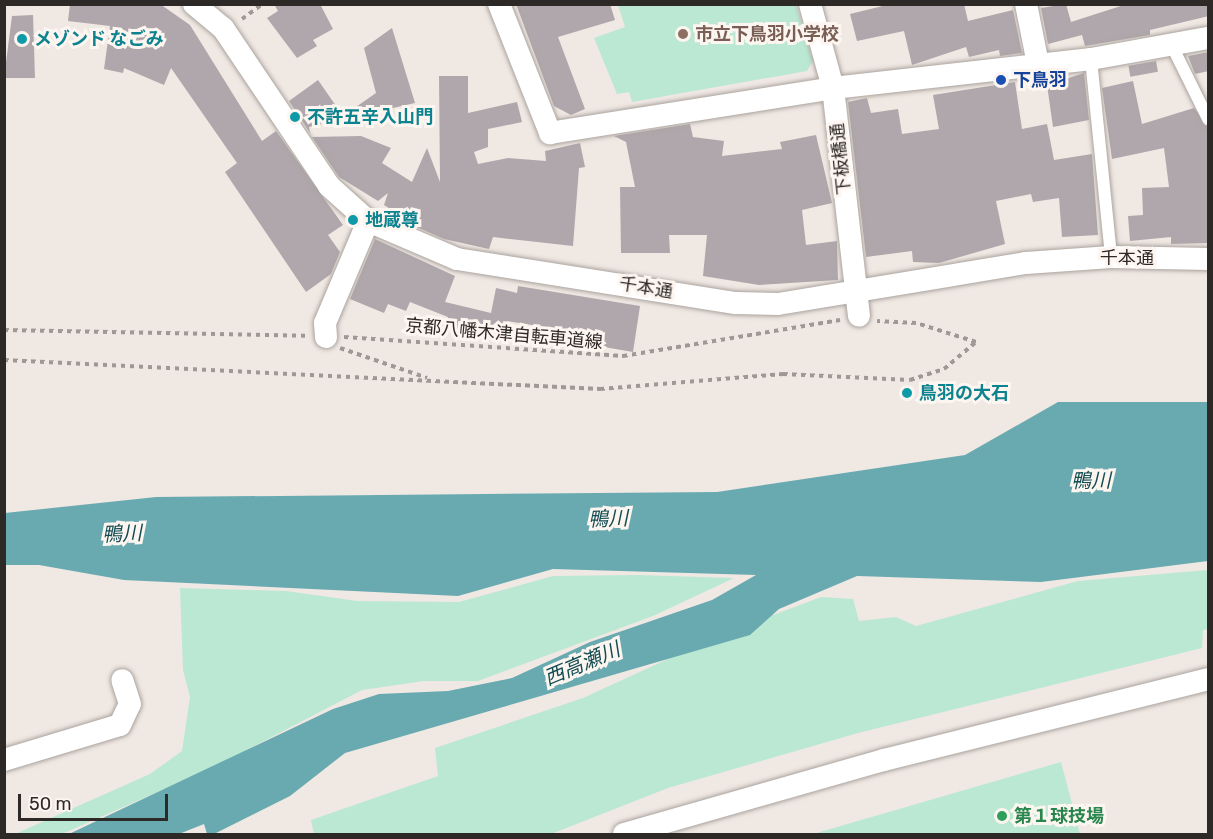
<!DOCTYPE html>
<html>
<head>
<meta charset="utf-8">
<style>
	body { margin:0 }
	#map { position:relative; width:1213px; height:839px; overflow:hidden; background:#f0e8e3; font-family:Rubik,"Noto Sans JP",sans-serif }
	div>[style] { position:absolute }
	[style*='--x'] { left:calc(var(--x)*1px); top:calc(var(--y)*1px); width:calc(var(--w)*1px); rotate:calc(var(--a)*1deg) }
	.green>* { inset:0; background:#bae8d2 }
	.water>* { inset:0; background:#69aab1 }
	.building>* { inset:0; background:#afa7ab; transform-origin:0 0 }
	.path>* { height:4px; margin-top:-2px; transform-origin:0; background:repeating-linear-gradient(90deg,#9f9995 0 4.5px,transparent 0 9px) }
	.roads { filter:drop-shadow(0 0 2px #aaa39e) drop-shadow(0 0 2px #aaa39e) }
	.service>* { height:12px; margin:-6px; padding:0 6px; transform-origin:6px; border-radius:6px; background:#fff }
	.minor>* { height:22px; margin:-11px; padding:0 11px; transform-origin:11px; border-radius:11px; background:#fff }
	.dots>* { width:16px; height:16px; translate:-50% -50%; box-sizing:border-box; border:3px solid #fdf5f0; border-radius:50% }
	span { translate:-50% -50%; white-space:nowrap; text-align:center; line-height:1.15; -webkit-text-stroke:6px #fdf5f0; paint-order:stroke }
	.education-label { font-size:18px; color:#785e54; font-weight:700 }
	.left { translate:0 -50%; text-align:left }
	.culture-label { font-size:18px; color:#0d838f; font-weight:700 }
	.transit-label { font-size:18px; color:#164399; font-weight:700 }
	.street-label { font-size:18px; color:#2c2927 }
	.leisure-label { font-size:18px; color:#27864d; font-weight:700 }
	.water-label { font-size:20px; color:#134d53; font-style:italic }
	.frame { position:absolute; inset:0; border:6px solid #2c2927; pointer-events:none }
	.scale { position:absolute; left:18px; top:794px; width:150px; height:27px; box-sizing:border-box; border:3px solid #2c2927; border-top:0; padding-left:8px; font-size:18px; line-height:21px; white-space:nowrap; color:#2c2927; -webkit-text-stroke:4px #fdf5f0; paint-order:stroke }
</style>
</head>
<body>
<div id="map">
	<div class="green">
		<div style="clip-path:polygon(618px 5px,796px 5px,813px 61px,807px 71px,632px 102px,629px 92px,617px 94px,594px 38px,625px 27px)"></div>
		<div style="clip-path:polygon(1208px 570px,1208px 629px,1203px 630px,1202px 648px,858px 733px,668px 788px,551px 834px,314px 834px,311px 820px,438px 776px,435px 748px,583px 698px,718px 636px,821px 597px,853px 599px,859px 621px,896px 617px,916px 626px,1078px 581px)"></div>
		<div style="clip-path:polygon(638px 575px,734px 578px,653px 616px,478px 681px,424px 681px,362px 690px,212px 768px,62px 834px,15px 834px,150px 774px,182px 751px,190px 697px,183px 670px,180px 588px,286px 591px,357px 601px,459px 602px,553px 576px)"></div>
		<div style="clip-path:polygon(1061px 762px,1080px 834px,813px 834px)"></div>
	</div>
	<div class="water">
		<div style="clip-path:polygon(1058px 402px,1208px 402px,1208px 561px,1041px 582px,857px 576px,779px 609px,750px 635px,345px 753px,290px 796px,214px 834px,207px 834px,204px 824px,179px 834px,69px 834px,333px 709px,379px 694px,448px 691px,512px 678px,590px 642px,712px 600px,756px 575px,553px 569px,458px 596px,124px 580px,39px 565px,5px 565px,5px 513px,156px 497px,717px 492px,965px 455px)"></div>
	</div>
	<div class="building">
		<div style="clip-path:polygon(70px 4px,160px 4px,190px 25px,262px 141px,276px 131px,343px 225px,328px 235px,340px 252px,331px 274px,306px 292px,225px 172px,237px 163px,171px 68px,164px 85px,124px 68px,123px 73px,104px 69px,110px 26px,68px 21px)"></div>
		<div style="clip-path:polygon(274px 4px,320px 4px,333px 29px,313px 40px,317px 46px,297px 58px,267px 18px,278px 11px)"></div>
		<div style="clip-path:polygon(516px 4px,610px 4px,615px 20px,558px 37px,585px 109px,571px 115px,554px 106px)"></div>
		<div style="clip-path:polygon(891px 4px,964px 4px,968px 21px,1013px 10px,1022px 53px,1000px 56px,999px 50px,969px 57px,966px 47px,912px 65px,904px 31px,857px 41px,850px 14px)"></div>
		<div style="clip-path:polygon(1066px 4px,1071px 22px,1127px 4px,1209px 4px,1209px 16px,1150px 30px,1150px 35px,1085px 46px,1082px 35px,1048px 44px,1041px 8px)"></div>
		<div style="clip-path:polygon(33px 15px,35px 78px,4px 78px,12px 16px)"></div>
		<div style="clip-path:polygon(392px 28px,415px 103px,309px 127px,310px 133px,289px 101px,318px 80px,343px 116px,376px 93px,364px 48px)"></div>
		<div style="clip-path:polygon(1209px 52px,1209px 71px,1195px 74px,1188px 56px)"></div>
		<div style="left:1156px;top:61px;width:11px;height:28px;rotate:80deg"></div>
		<div style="clip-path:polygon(1084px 73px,1089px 120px,1053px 127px,1047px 85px)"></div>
		<div style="clip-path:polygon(439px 76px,468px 76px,468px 113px,517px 102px,522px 122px,488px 129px,488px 147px,474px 152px,478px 164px,508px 158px,546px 161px,545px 151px,580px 143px,585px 167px,579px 168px,573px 246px,493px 237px,489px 249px,444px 239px,396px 218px,398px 214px,384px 205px,388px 193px,378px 201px,339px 177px,312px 137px,361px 136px,391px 148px,382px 163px,412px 182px,427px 148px,440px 182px)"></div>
		<div style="clip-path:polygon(1133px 81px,1142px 124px,1194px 108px,1209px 127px,1209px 243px,1171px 244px,1171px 237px,1130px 241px,1128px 216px,1143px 215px,1142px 188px,1169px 187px,1164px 148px,1112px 159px,1102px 88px)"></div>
		<div style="clip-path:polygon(1015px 82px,1022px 129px,1047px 124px,1054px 160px,1092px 154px,1098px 235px,1062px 237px,1059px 198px,1033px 202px,1031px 194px,996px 201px,1005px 244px,939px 263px,913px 262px,912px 251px,866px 257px,848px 102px,867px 98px,871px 113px,898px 109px,902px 134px,939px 129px,933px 95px)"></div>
		<div style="clip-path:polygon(690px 124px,693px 137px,724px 141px,722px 156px,782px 149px,780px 142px,816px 135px,832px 203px,802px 210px,806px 245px,837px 241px,838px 280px,759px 285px,703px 276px,707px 235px,669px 235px,670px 253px,621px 253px,620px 187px,635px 187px,626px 142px,614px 136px)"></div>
		<div style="clip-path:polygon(375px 239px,455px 276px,445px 302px,491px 313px,496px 288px,517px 293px,518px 286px,640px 306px,633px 352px,575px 342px,577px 332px,507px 321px,504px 334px,477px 327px,475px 335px,445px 328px,448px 317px,410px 302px,406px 311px,388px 304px,384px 313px,350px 299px)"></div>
	</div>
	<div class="path">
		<div style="--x:242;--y:19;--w:26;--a:-36"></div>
		<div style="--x:4;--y:330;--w:303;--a:1.1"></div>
		<div style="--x:344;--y:337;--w:280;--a:3.9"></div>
		<div style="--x:623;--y:356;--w:220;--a:-9.4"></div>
		<div style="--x:340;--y:348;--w:92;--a:19"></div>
		<div style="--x:4;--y:360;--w:597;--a:2.79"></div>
		<div style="--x:600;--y:389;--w:184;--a:-4.7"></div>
		<div style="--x:783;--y:374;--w:127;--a:2.7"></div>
		<div style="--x:910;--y:380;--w:36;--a:-18"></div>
		<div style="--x:944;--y:369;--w:42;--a:-40.2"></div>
		<div style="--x:976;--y:342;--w:63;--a:-162.4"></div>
		<div style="--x:916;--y:323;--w:39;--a:-177"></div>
	</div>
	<div class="roads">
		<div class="service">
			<div style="--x:1171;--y:44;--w:84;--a:63.7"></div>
			<div style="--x:1091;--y:59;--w:199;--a:84.2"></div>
		</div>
		<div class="minor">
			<div style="--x:194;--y:4;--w:38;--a:40"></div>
			<div style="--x:223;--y:28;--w:190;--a:56.1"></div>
			<div style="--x:329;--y:186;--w:52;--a:41.9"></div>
			<div style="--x:368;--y:221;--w:97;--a:23.1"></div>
			<div style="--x:457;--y:259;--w:282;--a:9"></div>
			<div style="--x:736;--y:303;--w:42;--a:1.4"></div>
			<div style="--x:778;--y:304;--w:251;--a:-9.4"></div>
			<div style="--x:1026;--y:263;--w:85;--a:-4"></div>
			<div style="--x:1111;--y:257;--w:97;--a:1.2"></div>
			<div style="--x:499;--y:4;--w:139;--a:68.4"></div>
			<div style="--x:550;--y:133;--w:287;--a:-9"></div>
			<div style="--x:833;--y:88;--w:260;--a:-6.4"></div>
			<div style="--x:1091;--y:59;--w:119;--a:-10.2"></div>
			<div style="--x:810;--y:4;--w:87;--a:74.7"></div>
			<div style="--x:833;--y:88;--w:229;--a:83.5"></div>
			<div style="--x:1026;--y:4;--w:61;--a:78.7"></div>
			<div style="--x:326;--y:337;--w:14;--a:-94"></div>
			<div style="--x:325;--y:323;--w:111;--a:-67.1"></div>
			<div style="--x:4;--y:760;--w:121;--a:-16.8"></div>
			<div style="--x:120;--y:725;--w:23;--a:-65"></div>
			<div style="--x:130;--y:704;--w:25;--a:-108"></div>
			<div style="--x:624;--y:834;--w:270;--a:-15.9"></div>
			<div style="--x:884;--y:760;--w:334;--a:-14"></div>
		</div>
	</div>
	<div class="dots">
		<div style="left:683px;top:34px;background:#8d6e63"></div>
		<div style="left:22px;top:39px;background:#0f9aa8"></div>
		<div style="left:1001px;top:80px;background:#1a4fb4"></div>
		<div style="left:295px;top:117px;background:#0f9aa8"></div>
		<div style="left:353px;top:220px;background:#0f9aa8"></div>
		<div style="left:907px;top:393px;background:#0f9aa8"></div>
		<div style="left:1002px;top:816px;background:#2e9e5b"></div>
	</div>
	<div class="education-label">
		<span class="left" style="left:695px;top:34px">市立下鳥羽小学校</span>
	</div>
	<div class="culture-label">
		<span class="left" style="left:34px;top:39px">メゾンド なごみ</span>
		<span class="left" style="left:307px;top:117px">不許五辛入山門</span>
		<span class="left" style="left:365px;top:220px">地蔵尊</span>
		<span class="left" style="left:919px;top:393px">鳥羽の大石</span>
	</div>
	<div class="transit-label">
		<span class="left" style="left:1013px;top:80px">下鳥羽</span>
	</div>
	<div class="street-label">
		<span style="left:841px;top:159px;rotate:-96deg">下板橋通</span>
		<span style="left:1127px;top:258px">千本通</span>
		<span style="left:646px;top:288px;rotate:9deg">千本通</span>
		<span style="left:504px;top:334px;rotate:5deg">京都八幡木津自転車道線</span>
	</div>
	<div class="leisure-label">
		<span class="left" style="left:1014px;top:816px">第１球技場</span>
	</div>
	<div class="water-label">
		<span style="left:1091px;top:481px;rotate:-1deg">鴨川</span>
		<span style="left:608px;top:519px;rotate:-2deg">鴨川</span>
		<span style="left:122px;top:534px;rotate:-3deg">鴨川</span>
		<span style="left:582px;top:664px;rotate:-23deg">西高瀬川</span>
	</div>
	<div class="frame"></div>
	<div class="scale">50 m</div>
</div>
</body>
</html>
